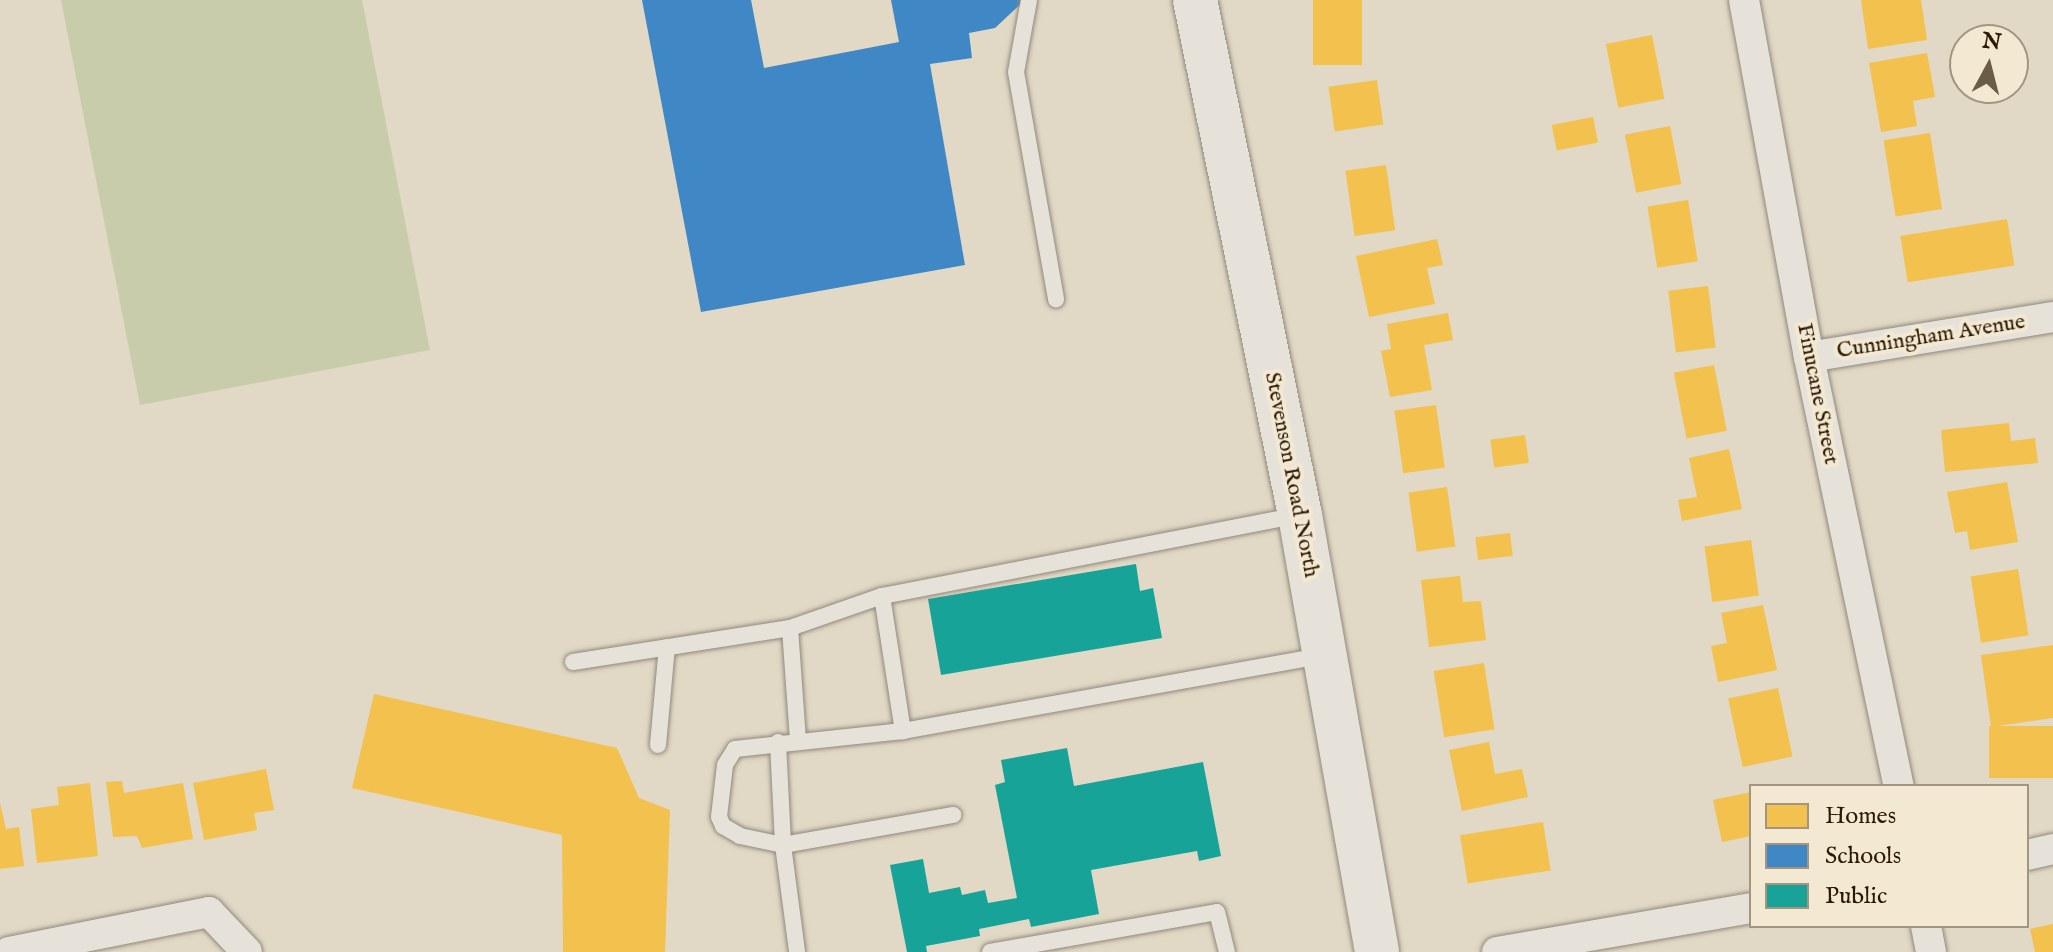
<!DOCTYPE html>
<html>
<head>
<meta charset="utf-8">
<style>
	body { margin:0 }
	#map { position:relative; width:2053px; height:952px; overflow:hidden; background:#e1d8c5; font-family:"IM FELL English",serif }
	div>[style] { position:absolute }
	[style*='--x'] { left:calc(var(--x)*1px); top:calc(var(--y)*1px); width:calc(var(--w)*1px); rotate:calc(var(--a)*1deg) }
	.green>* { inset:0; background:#c8ccaa }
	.homes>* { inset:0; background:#f2c14e; transform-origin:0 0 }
	.schools>* { inset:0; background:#3f88c5 }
	.public>* { inset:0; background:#17a398 }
	.roads { filter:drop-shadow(0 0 2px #90897b) drop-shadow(0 0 2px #90897b) }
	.lane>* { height:16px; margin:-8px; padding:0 8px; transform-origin:8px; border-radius:8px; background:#e7e2d9 }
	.street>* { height:30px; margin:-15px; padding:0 15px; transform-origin:15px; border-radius:15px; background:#e7e2d9 }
	.secondary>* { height:44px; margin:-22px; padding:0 22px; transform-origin:22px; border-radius:22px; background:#e7e2d9 }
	span { translate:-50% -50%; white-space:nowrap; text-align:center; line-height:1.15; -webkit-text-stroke:8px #f3e8d2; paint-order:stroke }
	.street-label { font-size:22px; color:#2c1904 }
	.legend { position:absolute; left:1749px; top:784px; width:280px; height:144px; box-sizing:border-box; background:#f3e8d2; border:2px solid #a39580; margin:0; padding:10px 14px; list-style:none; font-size:24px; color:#2c1904 }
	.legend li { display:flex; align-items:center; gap:16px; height:40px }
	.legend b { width:40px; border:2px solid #a39580 }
	.north { position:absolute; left:1949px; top:24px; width:80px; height:80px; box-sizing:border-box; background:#f3e8d2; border:2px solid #a39580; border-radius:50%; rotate:7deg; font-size:22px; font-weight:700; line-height:32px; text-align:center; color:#2c1904 }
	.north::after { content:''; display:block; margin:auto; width:28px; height:36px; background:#6b5c48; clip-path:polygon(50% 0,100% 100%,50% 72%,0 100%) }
</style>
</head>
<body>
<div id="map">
	<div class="green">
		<div style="clip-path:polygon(61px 0,362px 0,430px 350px,140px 405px)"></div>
	</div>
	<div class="homes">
		<div style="left:1313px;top:0;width:49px;height:65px"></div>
		<div style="clip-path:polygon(1861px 0,1921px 0,1927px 40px,1868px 49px)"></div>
		<div style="left:1652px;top:35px;width:65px;height:47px;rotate:79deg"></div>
		<div style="clip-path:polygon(1927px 53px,1935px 97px,1913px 101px,1917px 126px,1881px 132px,1869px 63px)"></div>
		<div style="left:1377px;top:80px;width:45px;height:49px;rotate:82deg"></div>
		<div style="left:1593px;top:117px;width:26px;height:42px;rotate:79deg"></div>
		<div style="left:1670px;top:126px;width:59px;height:46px;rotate:79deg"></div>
		<div style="left:1930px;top:133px;width:77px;height:47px;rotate:81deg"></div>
		<div style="left:1386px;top:165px;width:66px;height:41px;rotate:82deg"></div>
		<div style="left:1688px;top:200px;width:62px;height:41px;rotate:81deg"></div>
		<div style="left:2007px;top:219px;width:47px;height:108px;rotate:81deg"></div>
		<div style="clip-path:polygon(1437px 239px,1443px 265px,1427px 268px,1435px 304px,1369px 317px,1356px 256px)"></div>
		<div style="left:1708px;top:286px;width:62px;height:40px;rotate:83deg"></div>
		<div style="clip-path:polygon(1448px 313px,1453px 340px,1424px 345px,1432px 390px,1390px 397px,1381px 351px,1391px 349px,1387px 324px)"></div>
		<div style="left:1714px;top:365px;width:67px;height:41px;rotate:79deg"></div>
		<div style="left:1436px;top:405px;width:63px;height:42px;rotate:82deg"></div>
		<div style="clip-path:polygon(2009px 423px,2011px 441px,2035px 438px,2038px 463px,1945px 472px,1941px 430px)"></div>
		<div style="left:1525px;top:435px;width:28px;height:35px;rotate:82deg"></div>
		<div style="clip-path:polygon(1729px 449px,1742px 509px,1682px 521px,1678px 500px,1697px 497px,1689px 458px)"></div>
		<div style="clip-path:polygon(2007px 482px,2018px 542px,1970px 550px,1967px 531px,1955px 533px,1947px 492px)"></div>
		<div style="left:1447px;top:487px;width:60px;height:39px;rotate:82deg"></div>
		<div style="left:1510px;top:533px;width:23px;height:35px;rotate:83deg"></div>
		<div style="left:1751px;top:540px;width:56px;height:47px;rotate:82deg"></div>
		<div style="left:2018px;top:569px;width:67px;height:48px;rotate:81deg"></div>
		<div style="clip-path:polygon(1460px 576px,1463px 602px,1481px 601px,1486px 640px,1429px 647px,1421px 580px)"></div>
		<div style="clip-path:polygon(1763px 605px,1777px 670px,1718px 682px,1711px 646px,1727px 643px,1721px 613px)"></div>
		<div style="clip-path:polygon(2053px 645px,2053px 718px,1991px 727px,1981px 655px)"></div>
		<div style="left:1484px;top:663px;width:67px;height:51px;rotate:81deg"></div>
		<div style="left:1778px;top:688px;width:70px;height:51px;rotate:78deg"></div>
		<div style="clip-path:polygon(374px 694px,617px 748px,639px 798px,670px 810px,665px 952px,563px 952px,562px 835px,352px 788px)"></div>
		<div style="left:2053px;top:726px;width:52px;height:64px;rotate:90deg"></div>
		<div style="clip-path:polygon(1489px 742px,1495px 774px,1522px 769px,1528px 797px,1462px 811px,1449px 750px)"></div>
		<div style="clip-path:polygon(266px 769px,274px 810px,254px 813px,257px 830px,204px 840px,193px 783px)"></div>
		<div style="clip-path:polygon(122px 781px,124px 793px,183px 783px,193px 839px,142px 848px,137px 836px,113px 837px,106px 782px)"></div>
		<div style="clip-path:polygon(90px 783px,98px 856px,37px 863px,31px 809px,59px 805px,57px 787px)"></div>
		<div style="clip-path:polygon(1751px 792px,1751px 836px,1722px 842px,1713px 800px)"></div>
		<div style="clip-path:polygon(0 803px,6px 829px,19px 827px,24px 866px,0 869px)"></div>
		<div style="left:1543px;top:822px;width:49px;height:84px;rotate:81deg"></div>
		<div style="clip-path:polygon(2053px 924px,2053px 952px,2035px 952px,2030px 929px)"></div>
	</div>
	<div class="schools">
		<div style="clip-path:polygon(642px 0,751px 0,764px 68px,899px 42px,891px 0,1025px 0,995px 28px,969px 33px,972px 58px,930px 64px,965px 265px,701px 312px)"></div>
	</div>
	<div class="public">
		<div style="clip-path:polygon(1136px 564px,1140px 591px,1153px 588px,1162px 638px,941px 675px,928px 599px)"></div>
		<div style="clip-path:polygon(1067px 748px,1074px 786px,1203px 762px,1221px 856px,1199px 861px,1197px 851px,1091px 870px,1099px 914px,1031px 927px,1029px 919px,979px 929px,980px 936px,926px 946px,927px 952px,907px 952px,890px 865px,923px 859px,929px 893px,960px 887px,962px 895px,985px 890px,988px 903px,1017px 898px,995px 785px,1005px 782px,1001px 760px)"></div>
	</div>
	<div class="roads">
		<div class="lane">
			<div style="--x:1029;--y:0;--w:73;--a:100.2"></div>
			<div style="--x:1016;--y:72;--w:231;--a:80"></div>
			<div style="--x:882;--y:596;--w:137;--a:81.2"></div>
			<div style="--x:903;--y:731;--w:169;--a:173.9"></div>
			<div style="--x:735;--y:749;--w:19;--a:122"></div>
			<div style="--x:725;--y:765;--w:52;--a:96.6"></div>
			<div style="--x:719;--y:817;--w:10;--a:66"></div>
			<div style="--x:723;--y:826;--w:20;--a:30"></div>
			<div style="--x:740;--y:836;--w:44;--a:11.8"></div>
			<div style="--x:783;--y:845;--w:173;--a:-10"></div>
			<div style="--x:573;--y:662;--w:220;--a:-8.9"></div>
			<div style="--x:903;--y:731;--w:428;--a:-10.2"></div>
			<div style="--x:798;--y:740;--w:112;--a:-94.1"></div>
			<div style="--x:790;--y:628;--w:97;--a:-19.2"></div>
			<div style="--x:882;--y:596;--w:424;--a:-11"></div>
			<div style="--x:778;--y:742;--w:103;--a:87.2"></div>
			<div style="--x:783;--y:845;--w:108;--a:82.5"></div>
			<div style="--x:658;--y:745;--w:98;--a:-84.8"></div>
			<div style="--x:990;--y:952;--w:230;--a:-10"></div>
			<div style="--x:1217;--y:912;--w:41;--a:76"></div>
		</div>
		<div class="street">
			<div style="--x:1744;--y:0;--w:363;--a:79.7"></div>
			<div style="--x:1809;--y:357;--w:438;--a:78.2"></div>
			<div style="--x:1809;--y:357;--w:247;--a:-9.3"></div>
			<div style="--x:2027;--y:855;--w:27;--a:-13"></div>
			<div style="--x:1926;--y:926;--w:26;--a:79"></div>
			<div style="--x:9;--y:952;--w:204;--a:-11.3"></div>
			<div style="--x:209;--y:912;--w:55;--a:46.5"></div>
			<div style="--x:1497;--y:952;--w:258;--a:-9.8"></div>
		</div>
		<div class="secondary">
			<div style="--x:1195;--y:0;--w:526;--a:78.48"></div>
			<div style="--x:1300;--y:515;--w:444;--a:80"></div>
		</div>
	</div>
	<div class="street-label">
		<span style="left:1931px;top:337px;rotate:-9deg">Cunningham Avenue</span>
		<span style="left:1817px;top:394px;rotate:79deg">Finucane Street</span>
		<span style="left:1291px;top:475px;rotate:79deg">Stevenson Road North</span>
	</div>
	<ul class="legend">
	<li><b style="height:22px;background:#f2c14e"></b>Homes</li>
	<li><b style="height:22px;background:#3f88c5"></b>Schools</li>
	<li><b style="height:22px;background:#17a398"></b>Public</li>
	</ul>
	<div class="north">N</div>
</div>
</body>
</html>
